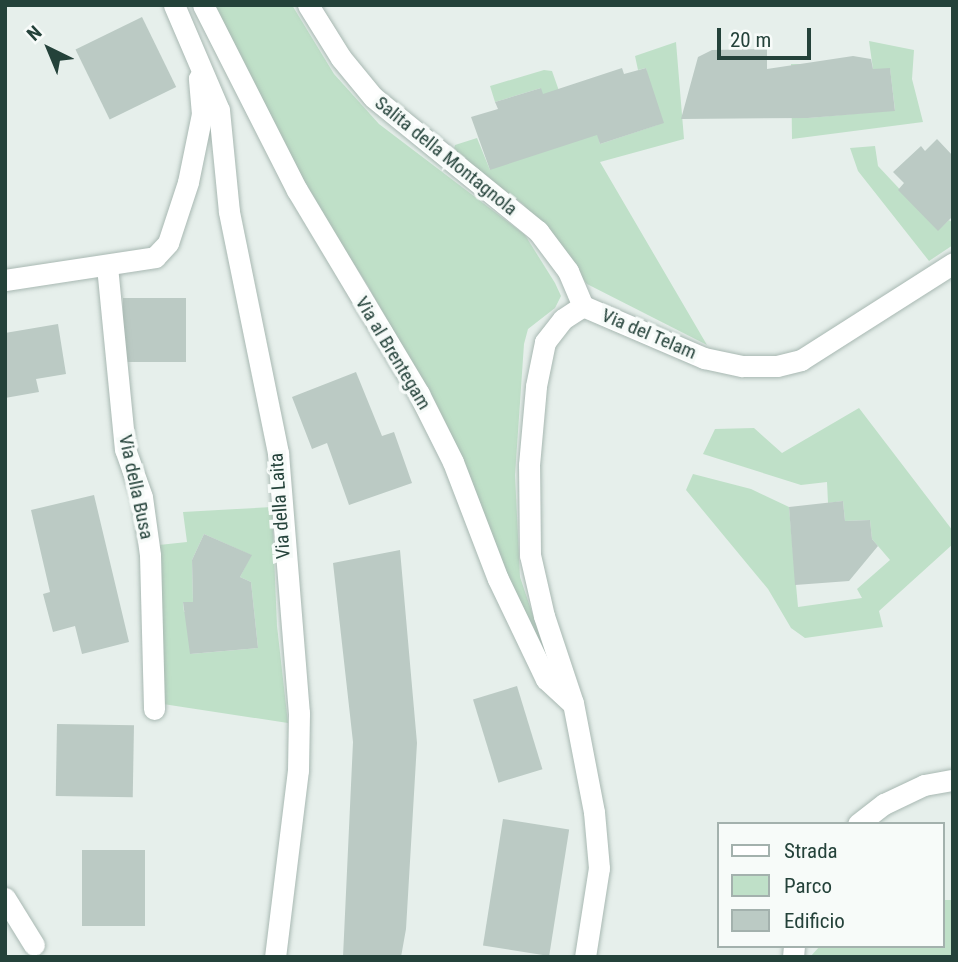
<!DOCTYPE html>
<html>
<head>
<meta charset="utf-8">
<style>
	body { margin:0 }
	#map { position:relative; width:958px; height:962px; overflow:hidden; background:#e6efeb; font-family:"Roboto Condensed",sans-serif }
	div>[style] { position:absolute }
	[style*='--x'] { left:calc(var(--x)*1px); top:calc(var(--y)*1px); width:calc(var(--w)*1px); rotate:calc(var(--a)*1deg) }
	.green>* { inset:0; background:#bfe0c8 }
	.building>* { inset:0; background:#bbcac4; transform-origin:0 0 }
	.roads { filter:drop-shadow(0 0 2px #a8b8b2) drop-shadow(0 0 2px #a8b8b2) }
	.minor>* { height:21px; margin:-10.5px; padding:0 10.5px; transform-origin:10.5px; border-radius:10.5px; background:#fff }
	.tertiary>* { height:21px; margin:-10.5px; padding:0 10.5px; transform-origin:10.5px; border-radius:10.5px; background:#fff }
	span { translate:-50% -50%; white-space:nowrap; text-align:center; line-height:1.15; -webkit-text-stroke:7px #f7fbf9; paint-order:stroke }
	.street-label { font-size:19px; color:#24423a }
	.frame { position:absolute; inset:0; border:7px solid #24423a; pointer-events:none }
	.legend { position:absolute; left:717px; top:822px; width:228px; height:126px; box-sizing:border-box; background:#f7fbf9; border:2px solid #a3b1ad; margin:0; padding:9px 12px; list-style:none; font-size:21px; color:#24423a }
	.legend li { display:flex; align-items:center; gap:14px; height:35px }
	.legend b { width:35px; border:2px solid #a3b1ad }
	.north { position:absolute; left:14px; top:14px; width:70px; height:70px; -webkit-text-stroke:5px #f7fbf9; paint-order:stroke; rotate:317deg; font-size:19px; font-weight:700; line-height:28px; text-align:center; color:#24423a }
	.north::after { content:''; display:block; margin:auto; width:24px; height:32px; background:#24423a; clip-path:polygon(50% 0,100% 100%,50% 72%,0 100%) }
	.scale { position:absolute; left:717px; top:28px; width:94px; height:32px; box-sizing:border-box; border:4px solid #24423a; border-top:0; padding-left:9px; font-size:21px; line-height:24px; white-space:nowrap; color:#24423a; -webkit-text-stroke:5px #f7fbf9; paint-order:stroke }
</style>
</head>
<body>
<div id="map">
	<div class="green">
		<div style="clip-path:polygon(211px 5px,292px 5px,334px 74px,379px 124px,525px 235px,555px 283px,561px 296px,555px 308px,528px 329px,524px 344px,515px 475px,520px 577px,550px 666px,528px 629px,434px 406px,368px 286px,319px 209px)"></div>
		<div style="clip-path:polygon(869px 41px,914px 50px,912px 79px,923px 122px,792px 139px,791px 64px,802px 64px,808px 118px,895px 110px,890px 69px,873px 69px)"></div>
		<div style="clip-path:polygon(676px 42px,684px 139px,600px 162px,707px 345px,587px 284px,523px 204px,453px 153px,455px 145px,477px 138px,490px 170px,541px 88px,495px 102px,490px 86px,544px 70px,552px 71px,564px 105px,588px 96px,600px 144px,657px 125px,646px 68px,638px 70px,635px 56px)"></div>
		<div style="clip-path:polygon(875px 146px,878px 166px,938px 230px,949px 220px,953px 223px,953px 245px,929px 261px,858px 171px,850px 148px)"></div>
		<div style="clip-path:polygon(859px 408px,953px 531px,953px 544px,879px 611px,883px 627px,805px 638px,791px 628px,768px 589px,686px 490px,693px 474px,751px 489px,789px 507px,798px 607px,862px 598px,857px 589px,890px 560px,872px 539px,870px 520px,845px 521px,843px 501px,828px 503px,827px 482px,801px 485px,703px 454px,715px 429px,754px 428px,782px 453px)"></div>
		<div style="clip-path:polygon(evenodd,272px 507px,277px 626px,288px 723px,163px 704px,159px 545px,187px 542px,183px 512px,272px 507px,204px 534px,251px 555px,240px 577px,251px 582px,258px 648px,190px 654px,190px 611px,184px 612px,183px 602px,193px 602px,192px 560px,204px 534px)"></div>
		<div style="clip-path:polygon(942px 900px,953px 900px,953px 957px,810px 957px,820px 946px,942px 946px)"></div>
	</div>
	<div class="building">
		<div style="left:142px;top:17px;width:78px;height:74px;rotate:64deg"></div>
		<div style="clip-path:polygon(767px 49px,767px 69px,853px 56px,871px 59px,873px 69px,890px 68px,895px 111px,808px 118px,681px 119px,698px 57px,712px 50px)"></div>
		<div style="clip-path:polygon(622px 68px,624px 74px,646px 68px,664px 123px,600px 144px,597px 135px,490px 170px,471px 117px,498px 109px,495px 102px,541px 88px,543px 94px)"></div>
		<div style="clip-path:polygon(937px 139px,953px 156px,953px 216px,938px 231px,898px 190px,904px 183px,893px 172px,921px 146px,925px 151px)"></div>
		<div style="left:186px;top:298px;width:64px;height:63px;rotate:90deg"></div>
		<div style="clip-path:polygon(58px 324px,66px 374px,36px 379px,39px 392px,5px 398px,5px 333px)"></div>
		<div style="clip-path:polygon(356px 372px,382px 436px,394px 432px,412px 483px,349px 505px,327px 443px,312px 449px,292px 397px)"></div>
		<div style="clip-path:polygon(94px 495px,129px 642px,82px 654px,75px 626px,53px 632px,43px 594px,50px 592px,31px 510px)"></div>
		<div style="clip-path:polygon(843px 501px,845px 521px,870px 520px,872px 539px,878px 546px,849px 581px,795px 585px,789px 507px)"></div>
		<div style="clip-path:polygon(204px 534px,252px 555px,240px 577px,251px 582px,258px 648px,190px 654px,183px 602px,193px 602px,192px 560px)"></div>
		<div style="clip-path:polygon(400px 550px,417px 743px,406px 929px,401px 957px,343px 957px,353px 742px,333px 563px)"></div>
		<div style="left:517px;top:686px;width:87px;height:46px;rotate:73deg"></div>
		<div style="left:57px;top:724px;width:77px;height:72px;rotate:1deg"></div>
		<div style="left:503px;top:819px;width:67px;height:128px;rotate:9deg"></div>
		<div style="left:145px;top:850px;width:76px;height:63px;rotate:90deg"></div>
	</div>
	<div class="roads">
		<div class="minor">
			<div style="--x:174;--y:5;--w:114;--a:66.8"></div>
			<div style="--x:219;--y:110;--w:102;--a:84.4"></div>
			<div style="--x:229;--y:212;--w:246;--a:78.5"></div>
			<div style="--x:278;--y:453;--w:261;--a:85.4"></div>
			<div style="--x:299;--y:713;--w:57;--a:91"></div>
			<div style="--x:298;--y:770;--w:188;--a:97"></div>
			<div style="--x:203;--y:5;--w:208;--a:63.1"></div>
			<div style="--x:297;--y:190;--w:238;--a:59.1"></div>
			<div style="--x:419;--y:394;--w:76;--a:63.4"></div>
			<div style="--x:453;--y:462;--w:125;--a:69"></div>
			<div style="--x:498;--y:579;--w:111;--a:64.4"></div>
			<div style="--x:546;--y:679;--w:34;--a:43"></div>
			<div style="--x:308;--y:5;--w:62;--a:58.1"></div>
			<div style="--x:341;--y:58;--w:50;--a:50.6"></div>
			<div style="--x:373;--y:97;--w:213;--a:39.1"></div>
			<div style="--x:538;--y:231;--w:50;--a:53.1"></div>
			<div style="--x:568;--y:271;--w:38;--a:67"></div>
			<div style="--x:107;--y:266;--w:184;--a:84.4"></div>
			<div style="--x:125;--y:449;--w:51;--a:70.5"></div>
			<div style="--x:142;--y:497;--w:59;--a:82.1"></div>
			<div style="--x:150;--y:555;--w:154;--a:88.5"></div>
			<div style="--x:5;--y:280;--w:152;--a:-8.7"></div>
			<div style="--x:155;--y:257;--w:19;--a:-47"></div>
			<div style="--x:168;--y:243;--w:64;--a:-71.8"></div>
			<div style="--x:188;--y:182;--w:69;--a:-78.4"></div>
			<div style="--x:202;--y:114;--w:36;--a:-95"></div>
			<div style="--x:5;--y:898;--w:55;--a:58.3"></div>
			<div style="--x:585;--y:957;--w:90;--a:-81.1"></div>
			<div style="--x:599;--y:868;--w:56;--a:-95.1"></div>
			<div style="--x:594;--y:812;--w:111;--a:-100.9"></div>
			<div style="--x:573;--y:703;--w:92;--a:-108.4"></div>
			<div style="--x:544;--y:616;--w:63;--a:-102.9"></div>
			<div style="--x:530;--y:555;--w:90;--a:-90.6"></div>
			<div style="--x:529;--y:465;--w:79;--a:-84.9"></div>
			<div style="--x:536;--y:386;--w:45;--a:-78.4"></div>
			<div style="--x:545;--y:342;--w:29;--a:-52"></div>
			<div style="--x:563;--y:319;--w:24;--a:-33"></div>
			<div style="--x:583;--y:306;--w:132;--a:23.3"></div>
			<div style="--x:704;--y:358;--w:39;--a:12"></div>
			<div style="--x:742;--y:366;--w:35;--a:0"></div>
			<div style="--x:777;--y:366;--w:25;--a:-14"></div>
			<div style="--x:801;--y:360;--w:180;--a:-32.5"></div>
		</div>
		<div class="tertiary">
			<div style="--x:858;--y:824;--w:33;--a:-38"></div>
			<div style="--x:884;--y:804;--w:44;--a:-25.4"></div>
			<div style="--x:924;--y:785;--w:29;--a:-10"></div>
			<div style="--x:793;--y:957;--w:11;--a:-85"></div>
		</div>
	</div>
	<div class="street-label">
		<span style="left:446px;top:156px;rotate:39deg">Salita della Montagnola</span>
		<span style="left:649px;top:334px;rotate:23deg">Via del Telam</span>
		<span style="left:393px;top:353px;rotate:59deg">Via al Brentegam</span>
		<span style="left:136px;top:487px;rotate:78deg">Via della Busa</span>
		<span style="left:280px;top:506px;rotate:-94deg">Via della Laita</span>
	</div>
	<div class="frame"></div>
	<ul class="legend">
	<li><b style="height:9px;background:#fff"></b>Strada</li>
	<li><b style="height:19px;background:#bfe0c8"></b>Parco</li>
	<li><b style="height:19px;background:#bbcac4"></b>Edificio</li>
	</ul>
	<div class="north">N</div>
	<div class="scale">20 m</div>
</div>
</body>
</html>
